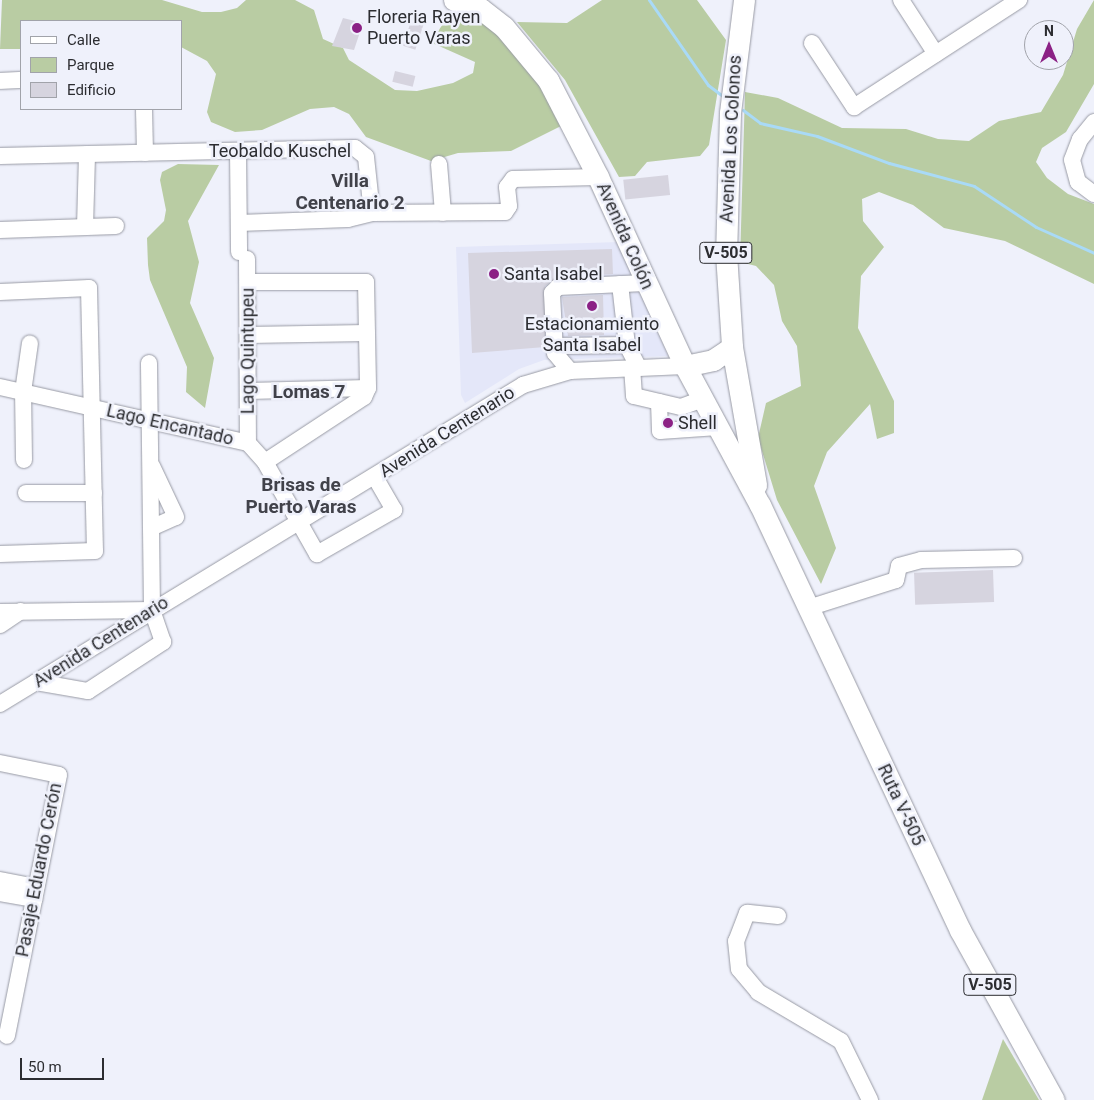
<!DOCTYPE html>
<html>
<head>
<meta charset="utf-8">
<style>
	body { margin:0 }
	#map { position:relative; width:1094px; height:1100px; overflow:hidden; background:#eff1fb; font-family:Roboto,sans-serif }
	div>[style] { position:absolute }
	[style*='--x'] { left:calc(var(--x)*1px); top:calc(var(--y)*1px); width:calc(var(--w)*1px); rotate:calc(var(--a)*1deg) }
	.built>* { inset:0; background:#e4e7f9 }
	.green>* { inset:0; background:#b9cca3 }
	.stream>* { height:3px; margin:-1.5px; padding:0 1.5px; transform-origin:1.5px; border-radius:1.5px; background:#a9daf7 }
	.building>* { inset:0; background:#d6d4df; transform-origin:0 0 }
	.roads { filter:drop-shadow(0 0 1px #989aa4) drop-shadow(0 0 1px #989aa4) }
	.minor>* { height:16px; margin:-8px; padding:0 8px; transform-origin:8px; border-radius:8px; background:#fff }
	.major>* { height:21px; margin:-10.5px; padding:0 10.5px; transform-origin:10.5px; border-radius:10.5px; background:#fff }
	.dots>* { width:14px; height:14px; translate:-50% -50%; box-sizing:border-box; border:2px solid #eff1fb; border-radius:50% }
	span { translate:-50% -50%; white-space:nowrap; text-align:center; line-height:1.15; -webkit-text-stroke:5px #eff1fb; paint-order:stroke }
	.shield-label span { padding:1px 4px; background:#eff1fb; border:1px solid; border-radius:4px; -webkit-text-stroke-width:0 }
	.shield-label { font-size:16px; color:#2c2d31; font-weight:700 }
	.poi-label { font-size:18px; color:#2c2d31 }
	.left { translate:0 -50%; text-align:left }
	.street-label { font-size:18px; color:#2c2d31 }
	.neighbourhood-label { font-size:19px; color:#41424a; font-weight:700 }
	.legend { position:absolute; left:20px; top:20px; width:162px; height:90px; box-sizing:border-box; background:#eff1fb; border:1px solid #a1a3aa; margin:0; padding:6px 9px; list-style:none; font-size:15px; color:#2c2d31 }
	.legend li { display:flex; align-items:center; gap:10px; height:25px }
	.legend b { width:25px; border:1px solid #a1a3aa }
	.north { position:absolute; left:1024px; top:20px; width:50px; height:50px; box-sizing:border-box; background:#eff1fb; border:1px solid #a1a3aa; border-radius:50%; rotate:0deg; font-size:14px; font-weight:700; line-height:20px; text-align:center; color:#2c2d31 }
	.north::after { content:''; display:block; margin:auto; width:18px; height:22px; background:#8b2185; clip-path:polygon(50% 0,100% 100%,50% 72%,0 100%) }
	.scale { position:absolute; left:20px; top:1058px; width:84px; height:22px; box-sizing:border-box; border:2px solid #2c2d31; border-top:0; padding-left:6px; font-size:15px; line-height:18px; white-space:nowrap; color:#2c2d31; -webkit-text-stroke:4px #eff1fb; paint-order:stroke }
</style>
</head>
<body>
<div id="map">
	<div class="built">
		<div style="clip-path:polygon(619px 242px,668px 356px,544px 360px,519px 369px,465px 403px,461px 395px,456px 247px)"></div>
	</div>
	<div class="green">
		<div style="clip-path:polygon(2px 0,162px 0,202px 12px,221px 12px,237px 8px,246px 0,295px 0,314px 10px,323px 39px,343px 48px,349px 60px,395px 90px,417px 91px,453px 83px,473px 73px,475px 62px,430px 42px,454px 9px,496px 17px,565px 124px,511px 151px,458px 153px,431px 161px,366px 137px,349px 114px,334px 107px,310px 109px,262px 130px,235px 132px,211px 122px,207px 112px,216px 74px,207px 61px,181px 47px,181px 21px,21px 21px,21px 49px,0 49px)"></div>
		<div style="clip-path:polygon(602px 0,697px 0,726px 40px,709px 145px,700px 156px,647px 162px,635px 176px,619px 177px,565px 80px,517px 22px,567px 23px)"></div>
		<div style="clip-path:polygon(1094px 0,1094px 84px,1066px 132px,1042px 148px,1036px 162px,1047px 178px,1068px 194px,1094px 204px,1094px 284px,1005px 241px,944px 228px,913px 205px,879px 192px,862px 199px,863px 221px,884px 247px,861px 276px,858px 328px,894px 401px,894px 433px,877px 439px,870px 404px,827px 452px,814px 486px,836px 548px,821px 584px,777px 500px,758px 438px,766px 403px,801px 386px,797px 346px,782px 321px,774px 285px,756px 266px,740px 262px,745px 92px,778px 98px,842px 128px,906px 129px,938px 139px,969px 141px,999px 121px,1041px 112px,1063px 75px,1077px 29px)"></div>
		<div style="clip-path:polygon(178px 164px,219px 165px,188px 221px,199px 262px,190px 303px,214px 358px,205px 408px,186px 392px,187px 367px,150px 280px,148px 265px,147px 238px,164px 221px,166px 210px,160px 180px,162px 172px)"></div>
		<div style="clip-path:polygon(1003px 1039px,1039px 1100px,982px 1100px)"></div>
	</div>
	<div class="stream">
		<div style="--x:649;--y:0;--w:103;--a:55.2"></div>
		<div style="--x:708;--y:85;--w:20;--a:37"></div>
		<div style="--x:743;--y:110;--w:21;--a:37"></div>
		<div style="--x:760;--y:123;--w:58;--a:12.8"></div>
		<div style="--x:817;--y:136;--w:77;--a:20.6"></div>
		<div style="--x:889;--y:163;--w:88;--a:15.1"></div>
		<div style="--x:974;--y:186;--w:74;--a:33.5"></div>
		<div style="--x:1036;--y:227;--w:64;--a:24.1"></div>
	</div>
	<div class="building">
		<div style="clip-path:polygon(343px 18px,363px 23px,354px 50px,332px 46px)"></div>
		<div style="left:411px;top:21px;width:13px;height:26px;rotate:18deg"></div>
		<div style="left:395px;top:71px;width:21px;height:11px;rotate:14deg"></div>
		<div style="left:668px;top:175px;width:20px;height:45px;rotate:84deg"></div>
		<div style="clip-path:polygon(612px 249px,613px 274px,558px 277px,545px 286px,545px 347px,472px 353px,468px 253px)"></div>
		<div style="clip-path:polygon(603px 295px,604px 335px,568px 336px,562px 297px)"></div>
		<div style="left:993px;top:570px;width:32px;height:79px;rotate:88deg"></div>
	</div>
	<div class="roads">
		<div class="minor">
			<div style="--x:901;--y:0;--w:64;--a:57.1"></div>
			<div style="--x:812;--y:43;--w:77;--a:56.7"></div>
			<div style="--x:854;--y:107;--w:197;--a:-33"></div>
			<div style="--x:0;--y:81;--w:21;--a:-3"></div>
			<div style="--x:144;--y:109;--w:44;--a:88.7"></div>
			<div style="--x:1094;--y:122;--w:22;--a:129"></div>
			<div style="--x:1080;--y:139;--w:22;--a:111"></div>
			<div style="--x:1072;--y:160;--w:23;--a:75"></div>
			<div style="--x:1078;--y:182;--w:20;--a:37"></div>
			<div style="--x:238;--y:151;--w:101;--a:89.4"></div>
			<div style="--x:0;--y:156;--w:355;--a:-1.3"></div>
			<div style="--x:355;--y:148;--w:14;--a:39"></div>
			<div style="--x:366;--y:157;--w:56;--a:83.9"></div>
			<div style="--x:439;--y:164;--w:49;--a:85.3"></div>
			<div style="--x:239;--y:223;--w:109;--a:-2.1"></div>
			<div style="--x:348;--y:219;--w:25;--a:-14"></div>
			<div style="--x:372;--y:213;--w:133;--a:-0.4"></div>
			<div style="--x:505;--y:212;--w:7;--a:-56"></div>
			<div style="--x:509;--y:206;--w:19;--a:-96"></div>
			<div style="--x:507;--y:187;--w:10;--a:-53"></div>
			<div style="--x:513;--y:179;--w:85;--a:-1.3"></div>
			<div style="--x:85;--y:227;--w:73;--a:-88.4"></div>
			<div style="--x:0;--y:230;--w:116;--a:-2"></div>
			<div style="--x:247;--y:259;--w:184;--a:89.7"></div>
			<div style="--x:248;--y:282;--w:118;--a:0"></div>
			<div style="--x:366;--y:282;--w:106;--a:88.9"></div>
			<div style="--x:368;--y:388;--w:10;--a:114"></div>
			<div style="--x:364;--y:397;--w:118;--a:146.7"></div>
			<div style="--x:620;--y:284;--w:61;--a:83.5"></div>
			<div style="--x:627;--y:345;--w:25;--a:63"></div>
			<div style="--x:0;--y:292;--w:89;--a:-2.6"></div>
			<div style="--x:89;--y:288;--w:263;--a:88.7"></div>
			<div style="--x:95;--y:551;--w:95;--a:178.2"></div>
			<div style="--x:248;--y:335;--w:119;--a:-1"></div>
			<div style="--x:555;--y:346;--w:72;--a:-0.8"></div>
			<div style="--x:632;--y:367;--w:29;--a:86"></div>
			<div style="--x:634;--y:396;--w:48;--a:13.2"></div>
			<div style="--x:681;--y:407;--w:23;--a:-20"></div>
			<div style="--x:570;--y:371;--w:23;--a:-130"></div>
			<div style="--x:555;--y:353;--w:60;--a:-92.9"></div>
			<div style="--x:552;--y:293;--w:8;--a:-45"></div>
			<div style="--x:558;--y:287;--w:87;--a:-2.6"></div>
			<div style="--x:0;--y:387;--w:254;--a:12.7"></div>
			<div style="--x:248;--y:443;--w:25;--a:48"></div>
			<div style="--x:265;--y:462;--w:106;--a:60.5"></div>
			<div style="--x:317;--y:554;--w:89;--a:-29.7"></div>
			<div style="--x:394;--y:510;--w:39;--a:-120"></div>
			<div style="--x:248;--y:391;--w:120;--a:-1.4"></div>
			<div style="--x:659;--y:402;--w:29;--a:88"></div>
			<div style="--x:660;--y:431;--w:58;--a:-3.9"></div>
			<div style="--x:24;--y:460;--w:68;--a:-90.8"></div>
			<div style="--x:23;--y:392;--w:49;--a:-81.9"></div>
			<div style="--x:26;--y:493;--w:68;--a:0"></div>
			<div style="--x:151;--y:528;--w:27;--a:-24"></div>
			<div style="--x:176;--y:517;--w:56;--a:-115.2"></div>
			<div style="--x:808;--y:608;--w:92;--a:-17.7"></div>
			<div style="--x:896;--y:580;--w:14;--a:-78"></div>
			<div style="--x:899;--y:566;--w:23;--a:-15"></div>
			<div style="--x:921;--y:560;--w:93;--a:-1.2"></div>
			<div style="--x:0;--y:612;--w:152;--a:-0.8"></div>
			<div style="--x:0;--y:625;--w:25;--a:-34"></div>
			<div style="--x:36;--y:682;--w:53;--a:9.8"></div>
			<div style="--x:88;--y:691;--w:90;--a:-33.2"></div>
			<div style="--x:163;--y:642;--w:34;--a:-109"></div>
			<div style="--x:152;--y:610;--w:247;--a:-90.7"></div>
			<div style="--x:0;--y:704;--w:613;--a:-31.38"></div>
			<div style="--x:523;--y:385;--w:49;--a:-16.6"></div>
			<div style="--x:570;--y:371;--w:115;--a:-2.5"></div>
			<div style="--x:0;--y:763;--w:60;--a:11.5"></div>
			<div style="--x:59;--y:775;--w:266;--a:101.3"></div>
			<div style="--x:0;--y:880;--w:37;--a:11"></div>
			<div style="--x:0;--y:893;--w:35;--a:10"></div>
			<div style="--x:778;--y:916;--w:31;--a:-174"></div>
			<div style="--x:747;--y:913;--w:30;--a:111"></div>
			<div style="--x:736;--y:941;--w:28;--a:84"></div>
			<div style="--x:739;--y:969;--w:30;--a:50"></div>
			<div style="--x:758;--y:992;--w:96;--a:30.6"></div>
			<div style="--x:841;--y:1041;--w:66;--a:63.8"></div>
		</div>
		<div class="major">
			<div style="--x:454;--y:0;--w:28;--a:18"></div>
			<div style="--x:481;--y:9;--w:29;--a:38"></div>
			<div style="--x:504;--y:27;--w:69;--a:50.3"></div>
			<div style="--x:548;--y:80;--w:109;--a:62.7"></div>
			<div style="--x:598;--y:177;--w:208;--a:65.3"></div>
			<div style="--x:685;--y:366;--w:158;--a:61.7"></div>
			<div style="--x:760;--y:505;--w:470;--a:64.8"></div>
			<div style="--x:960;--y:930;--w:194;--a:61.1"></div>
			<div style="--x:744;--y:0;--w:114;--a:97.1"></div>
			<div style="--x:730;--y:113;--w:140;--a:91.6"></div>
			<div style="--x:726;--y:253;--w:94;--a:86.3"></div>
			<div style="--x:732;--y:347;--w:140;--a:80.1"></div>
			<div style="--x:685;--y:366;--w:29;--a:-12"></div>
			<div style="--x:713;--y:360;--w:23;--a:-34"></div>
		</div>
	</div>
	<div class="dots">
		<div style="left:357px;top:28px;background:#8b2185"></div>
		<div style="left:494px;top:274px;background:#8b2185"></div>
		<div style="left:592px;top:306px;background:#8b2185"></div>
		<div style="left:668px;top:423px;background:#8b2185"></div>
	</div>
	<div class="shield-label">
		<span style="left:726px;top:253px">V-505</span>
		<span style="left:990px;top:985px">V-505</span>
	</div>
	<div class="poi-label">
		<span class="left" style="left:367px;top:28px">Floreria Rayen<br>Puerto Varas</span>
		<span class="left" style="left:504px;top:274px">Santa Isabel</span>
		<span style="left:592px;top:335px">Estacionamiento<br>Santa Isabel</span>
		<span class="left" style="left:678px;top:423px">Shell</span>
	</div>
	<div class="street-label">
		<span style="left:731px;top:139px;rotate:-87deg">Avenida Los Colonos</span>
		<span style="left:280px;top:151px">Teobaldo Kuschel</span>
		<span style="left:625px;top:236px;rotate:66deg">Avenida Colón</span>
		<span style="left:248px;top:351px;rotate:-90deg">Lago Quintupeu</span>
		<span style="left:170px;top:425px;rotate:13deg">Lago Encantado</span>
		<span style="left:447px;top:432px;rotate:-32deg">Avenida Centenario</span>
		<span style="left:101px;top:642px;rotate:-32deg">Avenida Centenario</span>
		<span style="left:901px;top:805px;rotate:65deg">Ruta V-505</span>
		<span style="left:39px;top:870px;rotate:-79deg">Pasaje Eduardo Cerón</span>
	</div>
	<div class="neighbourhood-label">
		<span style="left:350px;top:192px">Villa<br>Centenario 2</span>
		<span style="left:309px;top:392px">Lomas 7</span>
		<span style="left:301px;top:496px">Brisas de<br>Puerto Varas</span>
	</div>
	<ul class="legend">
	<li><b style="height:6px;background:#fff"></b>Calle</li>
	<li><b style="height:14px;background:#b9cca3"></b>Parque</li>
	<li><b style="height:14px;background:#d6d4df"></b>Edificio</li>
	</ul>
	<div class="north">N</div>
	<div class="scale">50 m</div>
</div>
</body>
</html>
